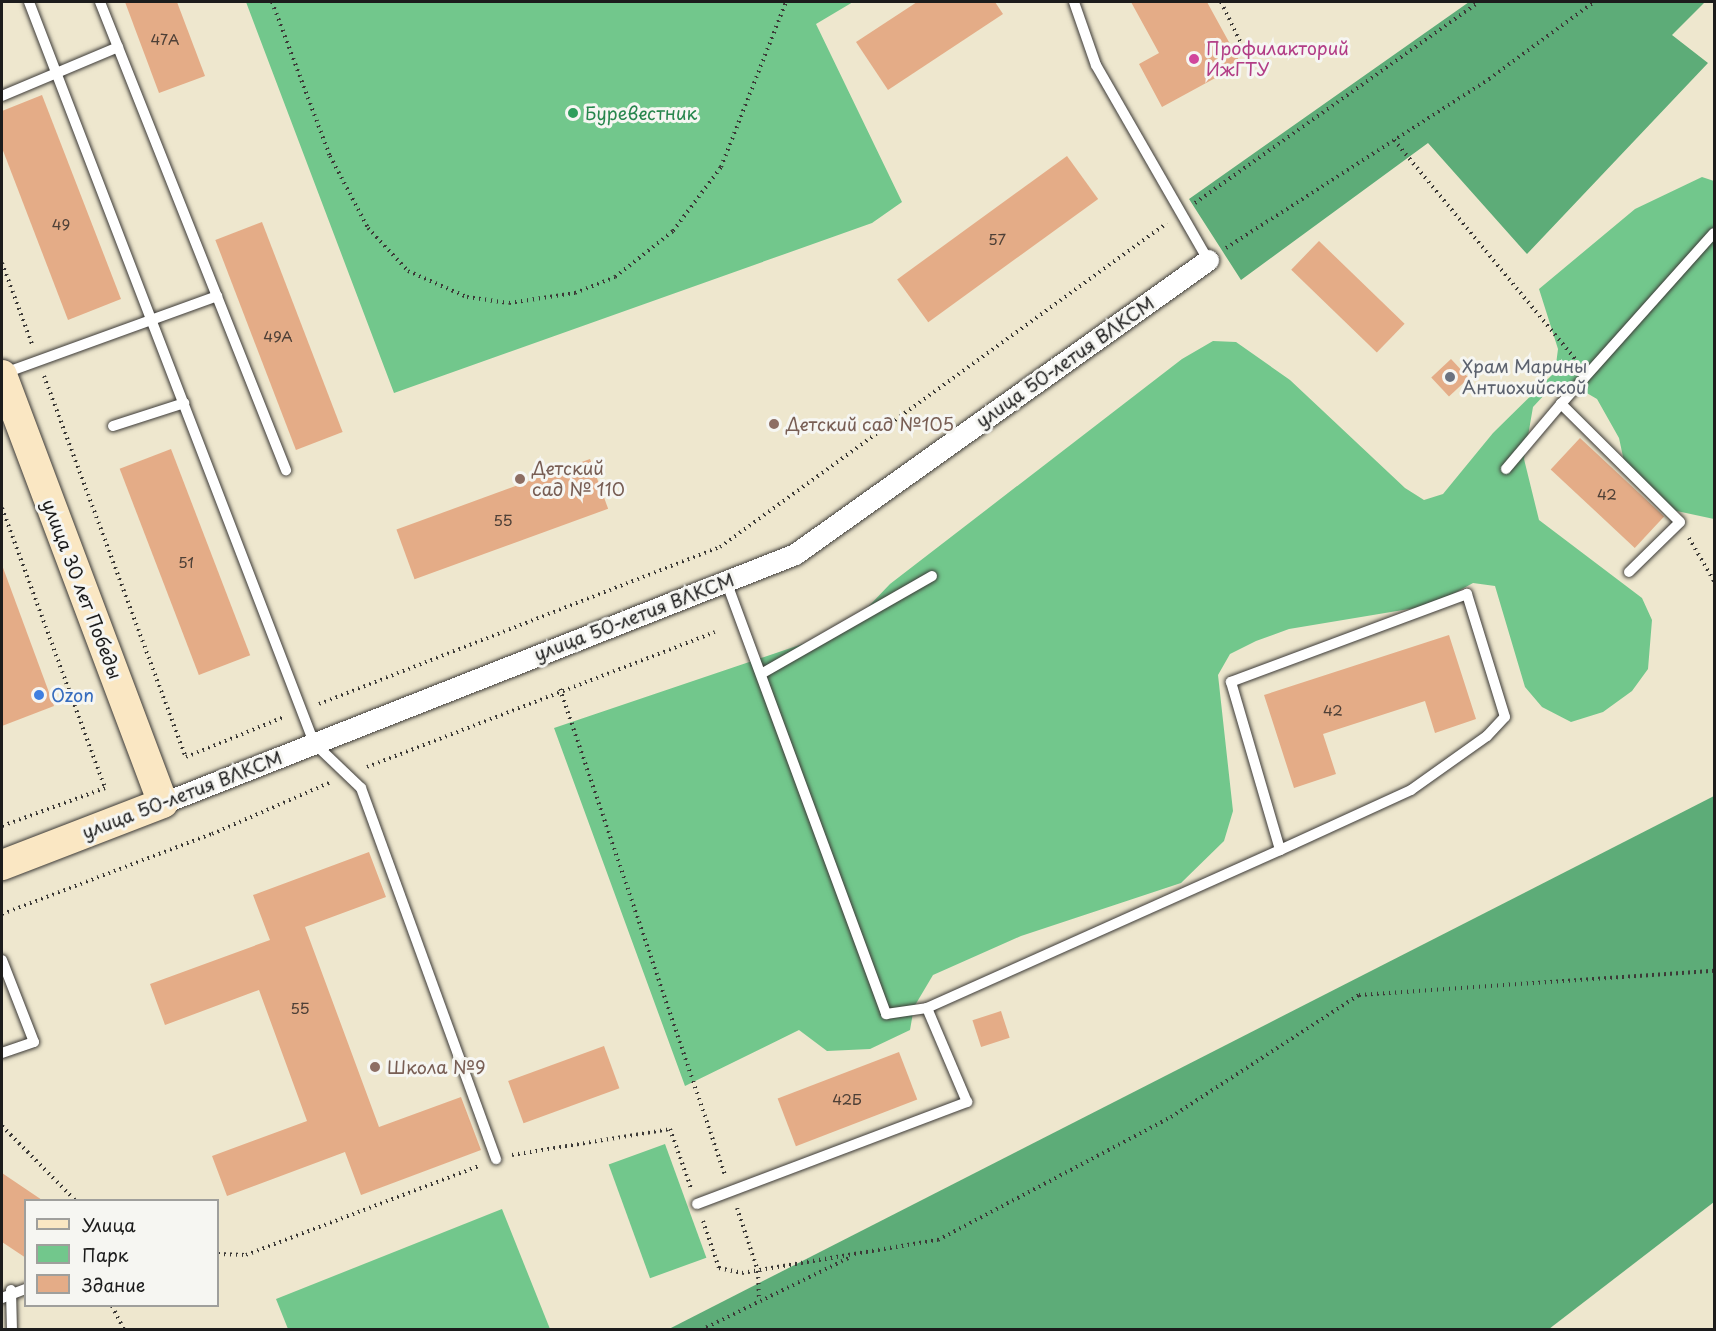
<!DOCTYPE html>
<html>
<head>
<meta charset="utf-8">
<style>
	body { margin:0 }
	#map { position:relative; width:1716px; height:1331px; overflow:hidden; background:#eee7ce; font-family:"Playpen Sans",sans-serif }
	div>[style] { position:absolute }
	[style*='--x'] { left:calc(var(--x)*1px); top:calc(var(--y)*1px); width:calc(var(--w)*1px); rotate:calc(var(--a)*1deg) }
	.green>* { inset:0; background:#72c78c; transform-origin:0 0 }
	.forest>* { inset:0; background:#5dac78 }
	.building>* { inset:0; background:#e4ac87; transform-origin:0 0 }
	.path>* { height:4px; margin-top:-2px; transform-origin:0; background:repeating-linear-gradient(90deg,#3c3a37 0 1.5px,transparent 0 6px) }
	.roads { filter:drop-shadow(0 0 2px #3c3a37) drop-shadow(0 0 2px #3c3a37) }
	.service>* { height:10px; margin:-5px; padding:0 5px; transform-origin:5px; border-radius:5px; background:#fff }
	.minor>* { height:21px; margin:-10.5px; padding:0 10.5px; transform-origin:10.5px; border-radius:10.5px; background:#fff }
	.secondary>* { height:30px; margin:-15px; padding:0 15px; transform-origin:15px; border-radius:15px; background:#fae7c3 }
	.dots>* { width:16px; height:16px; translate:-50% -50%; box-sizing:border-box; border:3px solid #f6f6f2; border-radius:50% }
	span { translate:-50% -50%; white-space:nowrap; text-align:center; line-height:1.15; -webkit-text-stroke:6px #f6f6f2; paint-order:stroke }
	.number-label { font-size:15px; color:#4e4037 }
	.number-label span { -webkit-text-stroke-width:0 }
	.hotel-label { font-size:18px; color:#b23c85 }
	.left { translate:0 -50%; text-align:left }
	.leisure-label { font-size:18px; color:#27864d }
	.street-label { font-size:18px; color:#1c1c1c }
	.worship-label { font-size:18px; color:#5b616d }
	.education-label { font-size:18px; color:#785e54 }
	.shop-label { font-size:18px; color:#366cbe }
	.frame { position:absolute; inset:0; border:3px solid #1c1c1c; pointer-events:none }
	.legend { position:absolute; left:24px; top:1199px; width:195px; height:108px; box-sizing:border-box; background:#f6f6f2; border:2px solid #9f9f9c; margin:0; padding:8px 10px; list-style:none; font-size:18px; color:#1c1c1c }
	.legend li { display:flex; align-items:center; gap:12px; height:30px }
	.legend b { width:30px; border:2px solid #9f9f9c }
</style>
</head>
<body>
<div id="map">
	<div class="green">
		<div style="clip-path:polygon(246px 2px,853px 2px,816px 24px,902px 202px,872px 223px,394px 393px)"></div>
		<div style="clip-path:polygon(1702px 177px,1714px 181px,1714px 519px,1672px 510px,1625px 466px,1619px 438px,1597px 399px,1573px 385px,1546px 393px,1533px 407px,1524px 459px,1539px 520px,1642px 598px,1652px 620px,1648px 669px,1632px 691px,1603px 712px,1571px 722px,1542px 707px,1525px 687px,1495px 586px,1473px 583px,1433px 605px,1289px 629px,1256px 641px,1230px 654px,1218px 675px,1233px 811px,1224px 841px,1181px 883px,1021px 936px,933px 975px,914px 1007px,910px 1030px,870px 1049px,827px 1051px,799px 1030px,685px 1086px,554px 728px,847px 629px,890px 584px,1182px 359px,1213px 341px,1236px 342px,1290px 380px,1405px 488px,1424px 500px,1443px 494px,1493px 433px,1555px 372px,1558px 349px,1539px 289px,1635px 209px)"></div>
		<div style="left:665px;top:1144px;width:121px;height:60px;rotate:70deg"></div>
		<div style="clip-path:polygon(502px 1209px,550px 1329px,288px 1329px,276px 1299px)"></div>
	</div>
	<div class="forest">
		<div style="clip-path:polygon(1469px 2px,1705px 2px,1672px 35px,1708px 63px,1527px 254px,1428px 143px,1241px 280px,1189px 199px)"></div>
		<div style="clip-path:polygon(1714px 796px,1714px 1202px,1549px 1329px,669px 1329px)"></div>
	</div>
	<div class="building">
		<div style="clip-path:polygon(125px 2px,177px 2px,205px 76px,159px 93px)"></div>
		<div style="clip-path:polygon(917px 2px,995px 2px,1003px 14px,888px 90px,856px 42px)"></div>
		<div style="clip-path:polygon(1131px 2px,1207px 2px,1241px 64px,1162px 107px,1139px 64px,1159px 53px)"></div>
		<div style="clip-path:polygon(42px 95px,121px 299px,68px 320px,2px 148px,2px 111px)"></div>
		<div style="left:1067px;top:156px;width:53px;height:210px;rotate:54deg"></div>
		<div style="left:262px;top:222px;width:225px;height:50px;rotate:69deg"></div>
		<div style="left:1319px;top:241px;width:119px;height:40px;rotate:44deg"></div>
		<div style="left:1451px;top:359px;width:26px;height:27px;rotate:47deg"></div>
		<div style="left:1580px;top:438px;width:115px;height:43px;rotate:43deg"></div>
		<div style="left:171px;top:449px;width:221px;height:55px;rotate:69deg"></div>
		<div style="left:590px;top:459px;width:53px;height:206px;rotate:70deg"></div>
		<div style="clip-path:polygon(2px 565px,54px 706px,2px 726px)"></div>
		<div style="clip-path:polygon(1449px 635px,1476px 719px,1435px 733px,1425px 701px,1323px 734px,1336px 774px,1294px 788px,1264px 695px)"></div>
		<div style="clip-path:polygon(369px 852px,386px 897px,305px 927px,379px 1127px,461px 1097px,481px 1150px,361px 1195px,345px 1152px,227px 1196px,212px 1156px,307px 1121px,259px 990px,165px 1025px,150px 984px,270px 940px,253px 895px)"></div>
		<div style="left:1001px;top:1011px;width:28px;height:30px;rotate:72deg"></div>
		<div style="left:604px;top:1046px;width:45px;height:102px;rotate:70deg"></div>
		<div style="left:899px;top:1052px;width:51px;height:130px;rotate:69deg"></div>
		<div style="clip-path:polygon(2px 1173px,42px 1200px,26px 1200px,26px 1258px,2px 1242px)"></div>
	</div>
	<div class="path">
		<div style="--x:272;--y:2;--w:165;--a:69.4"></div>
		<div style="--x:330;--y:156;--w:81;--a:62.2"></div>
		<div style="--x:368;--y:228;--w:59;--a:47.1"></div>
		<div style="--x:408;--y:271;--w:64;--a:23.8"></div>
		<div style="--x:467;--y:297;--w:42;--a:8.1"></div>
		<div style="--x:509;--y:303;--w:67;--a:-8.6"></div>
		<div style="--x:575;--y:293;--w:43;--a:-21.8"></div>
		<div style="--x:615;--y:277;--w:74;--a:-38.4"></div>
		<div style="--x:673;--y:231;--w:80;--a:-53.1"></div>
		<div style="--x:721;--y:167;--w:177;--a:-68.5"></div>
		<div style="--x:1221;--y:2;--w:73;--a:64.1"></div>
		<div style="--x:1394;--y:140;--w:286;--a:50.4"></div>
		<div style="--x:1195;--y:203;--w:348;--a:-35.3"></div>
		<div style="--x:1226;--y:248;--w:313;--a:-32.7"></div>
		<div style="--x:1489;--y:79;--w:130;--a:-36.3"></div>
		<div style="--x:2;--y:263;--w:86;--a:69.7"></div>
		<div style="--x:44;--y:376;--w:407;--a:69.6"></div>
		<div style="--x:186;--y:757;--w:106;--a:-22.2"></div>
		<div style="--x:2;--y:508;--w:298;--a:69.8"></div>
		<div style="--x:105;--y:788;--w:110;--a:159.7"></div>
		<div style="--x:1689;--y:538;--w:50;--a:59.8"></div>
		<div style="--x:560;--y:689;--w:513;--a:71.25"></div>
		<div style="--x:319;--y:704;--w:431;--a:-21.4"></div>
		<div style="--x:720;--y:547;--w:552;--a:-35.94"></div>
		<div style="--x:367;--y:767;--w:373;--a:-21.2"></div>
		<div style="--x:2;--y:914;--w:225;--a:-20.9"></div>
		<div style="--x:212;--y:834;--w:128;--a:-23.6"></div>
		<div style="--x:2;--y:1126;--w:104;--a:45.4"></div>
		<div style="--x:512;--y:1155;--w:160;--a:-9.3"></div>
		<div style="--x:670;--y:1129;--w:63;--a:70.4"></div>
		<div style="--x:737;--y:1208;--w:66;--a:71.6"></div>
		<div style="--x:758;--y:1271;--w:29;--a:88"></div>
		<div style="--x:703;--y:1221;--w:50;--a:71.2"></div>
		<div style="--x:719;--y:1268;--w:24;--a:12"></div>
		<div style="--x:742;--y:1273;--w:199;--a:-9.6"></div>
		<div style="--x:938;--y:1240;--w:263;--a:-27.8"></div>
		<div style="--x:1171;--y:1117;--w:224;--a:-33"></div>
		<div style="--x:1359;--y:995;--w:356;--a:-3.9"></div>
		<div style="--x:218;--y:1254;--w:28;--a:2"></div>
		<div style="--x:246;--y:1255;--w:249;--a:-20.9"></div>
		<div style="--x:112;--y:1306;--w:27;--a:63"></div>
		<div style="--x:701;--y:1330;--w:167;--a:-26"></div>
	</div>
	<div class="roads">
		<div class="service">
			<div style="--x:29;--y:2;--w:794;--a:68.96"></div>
			<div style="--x:314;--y:743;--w:65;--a:43.8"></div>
			<div style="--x:361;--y:788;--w:395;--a:70"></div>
			<div style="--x:100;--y:2;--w:504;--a:68.33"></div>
			<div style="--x:1074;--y:2;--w:67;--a:70.8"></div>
			<div style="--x:1096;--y:65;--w:225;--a:60.1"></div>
			<div style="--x:2;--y:96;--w:126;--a:-22.9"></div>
			<div style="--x:2;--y:374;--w:229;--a:-19.9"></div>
			<div style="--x:113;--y:426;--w:75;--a:-17.9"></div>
			<div style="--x:1506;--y:469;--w:85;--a:-49.8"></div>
			<div style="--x:1629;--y:572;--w:71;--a:-44.4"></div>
			<div style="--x:1680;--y:522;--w:168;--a:-135.2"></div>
			<div style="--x:1561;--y:404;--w:229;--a:-48.2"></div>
			<div style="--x:726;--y:581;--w:462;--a:69.7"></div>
			<div style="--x:886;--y:1014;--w:41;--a:-8.3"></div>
			<div style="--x:761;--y:674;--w:197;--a:-29.8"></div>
			<div style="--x:2;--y:960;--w:88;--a:68.7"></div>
			<div style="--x:34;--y:1042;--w:34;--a:161"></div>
			<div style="--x:697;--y:1204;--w:289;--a:-20.7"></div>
			<div style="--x:967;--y:1102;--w:102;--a:-113.1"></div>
			<div style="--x:927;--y:1008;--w:387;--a:-24.1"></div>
			<div style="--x:1280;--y:850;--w:144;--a:-24.6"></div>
			<div style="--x:1411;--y:790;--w:93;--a:-35.4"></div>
			<div style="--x:1487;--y:736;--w:26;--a:-47"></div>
			<div style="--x:1505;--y:717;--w:129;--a:-107.2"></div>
			<div style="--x:1467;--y:594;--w:252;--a:159.6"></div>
			<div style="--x:1231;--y:682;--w:175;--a:73.7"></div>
			<div style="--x:11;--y:1290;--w:40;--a:88.6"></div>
			<div style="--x:2;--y:1298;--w:26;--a:-21"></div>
		</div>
		<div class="minor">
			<div style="--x:163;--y:803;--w:679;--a:-21.5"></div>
			<div style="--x:795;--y:554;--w:507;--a:-35.45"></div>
		</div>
		<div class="secondary">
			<div style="--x:2;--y:375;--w:457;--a:69.4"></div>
			<div style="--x:163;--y:803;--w:173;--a:158.9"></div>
		</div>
	</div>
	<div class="dots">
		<div style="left:1194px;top:59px;background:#d1479c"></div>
		<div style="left:573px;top:113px;background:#2e9e5b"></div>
		<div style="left:1450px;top:377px;background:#6b7280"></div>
		<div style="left:774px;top:424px;background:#8d6e63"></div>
		<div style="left:520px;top:479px;background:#8d6e63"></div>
		<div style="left:39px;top:695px;background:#3f7fe0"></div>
		<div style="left:375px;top:1067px;background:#8d6e63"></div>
	</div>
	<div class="number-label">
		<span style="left:165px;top:39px">47А</span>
		<span style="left:61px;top:224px">49</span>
		<span style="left:997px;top:239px">57</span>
		<span style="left:278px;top:336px">49А</span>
		<span style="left:1607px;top:494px">42</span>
		<span style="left:503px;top:520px">55</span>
		<span style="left:186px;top:562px">51</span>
		<span style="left:1333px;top:710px">42</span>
		<span style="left:300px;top:1008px">55</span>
		<span style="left:847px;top:1099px">42Б</span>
	</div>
	<div class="hotel-label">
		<span class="left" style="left:1206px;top:59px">Профилакторий<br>ИжГТУ</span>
	</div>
	<div class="leisure-label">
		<span class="left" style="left:585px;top:113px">Буревестник</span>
	</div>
	<div class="street-label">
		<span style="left:1065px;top:362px;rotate:-35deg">улица 50-летия ВЛКСМ</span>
		<span style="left:82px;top:589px;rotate:69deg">улица 30 лет Победы</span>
		<span style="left:634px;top:617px;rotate:-21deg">улица 50-летия ВЛКСМ</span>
		<span style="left:182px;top:795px;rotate:-21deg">улица 50-летия ВЛКСМ</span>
	</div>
	<div class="worship-label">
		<span class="left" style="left:1462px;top:377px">Храм Марины<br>Антиохийской</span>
	</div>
	<div class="education-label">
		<span class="left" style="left:786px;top:424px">Детский сад №105</span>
		<span class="left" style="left:532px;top:479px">Детский<br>сад № 110</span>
		<span class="left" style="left:387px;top:1067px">Школа №9</span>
	</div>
	<div class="shop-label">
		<span class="left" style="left:51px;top:695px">Ozon</span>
	</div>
	<div class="frame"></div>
	<ul class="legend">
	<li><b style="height:8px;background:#fae7c3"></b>Улица</li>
	<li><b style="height:16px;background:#72c78c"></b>Парк</li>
	<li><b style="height:16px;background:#e4ac87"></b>Здание</li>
	</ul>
</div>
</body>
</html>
